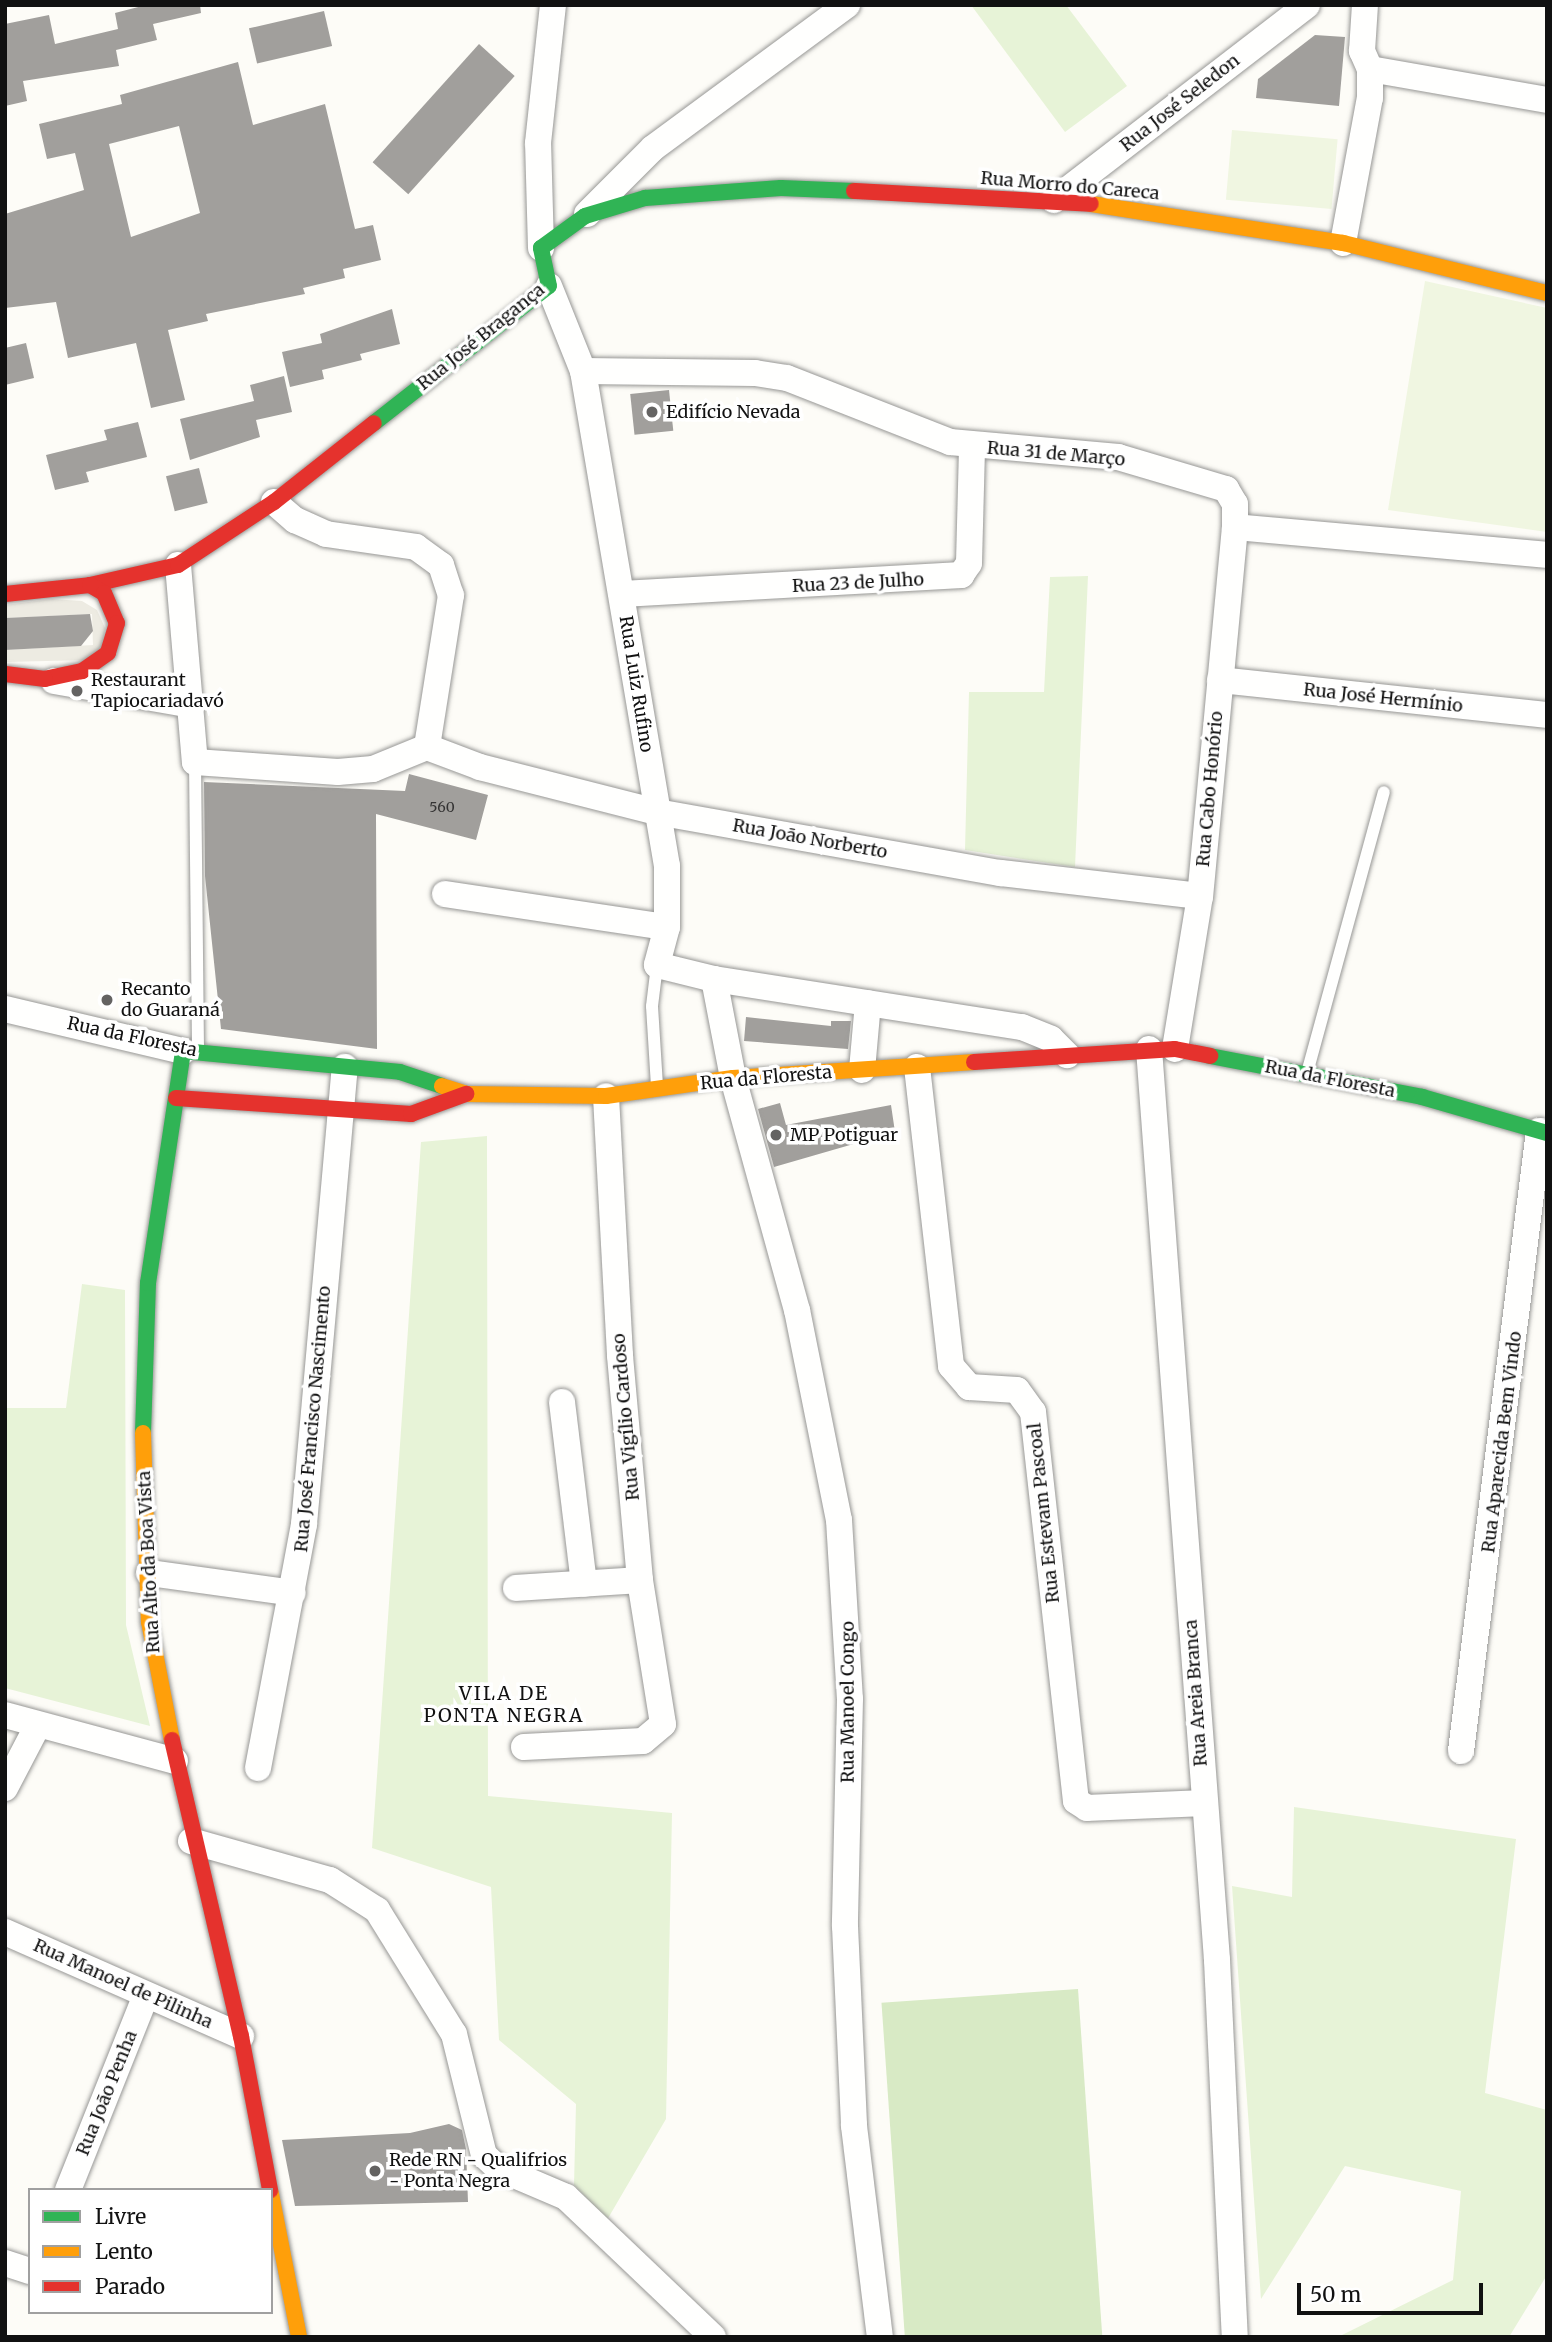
<!DOCTYPE html>
<html>
<head>
<meta charset="utf-8">
<style>
	body { margin:0 }
	#map { position:relative; width:1552px; height:2342px; overflow:hidden; background:#fdfcf7; font-family:Merriweather,serif }
	div>[style] { position:absolute }
	[style*='--x'] { left:calc(var(--x)*1px); top:calc(var(--y)*1px); width:calc(var(--w)*1px); rotate:calc(var(--a)*1deg) }
	.green>* { inset:0; background:#e7f3d7 }
	.forest>* { inset:0; background:#d8eac5; transform-origin:0 0 }
	.pitch>* { inset:0; background:#f0f6e1; transform-origin:0 0 }
	.plaza>* { inset:0; background:#edebe2 }
	.building>* { inset:0; background:#a19f9c; transform-origin:0 0 }
	.roads { filter:drop-shadow(0 0 2px #979795) drop-shadow(0 0 2px #979795) }
	.lane>* { height:12px; margin:-6px; padding:0 6px; transform-origin:6px; border-radius:6px; background:#fffffe }
	.street>* { height:26px; margin:-13px; padding:0 13px; transform-origin:13px; border-radius:13px; background:#fffffe }
	.fast>* { height:16px; margin:-8px; padding:0 8px; transform-origin:8px; border-radius:8px; background:#30b455 }
	.slow>* { height:16px; margin:-8px; padding:0 8px; transform-origin:8px; border-radius:8px; background:#ff9f0a }
	.jam>* { height:16px; margin:-8px; padding:0 8px; transform-origin:8px; border-radius:8px; background:#e5322d }
	.dots>* { width:19px; height:19px; translate:-50% -50%; box-sizing:border-box; border:4px solid #fff; border-radius:50% }
	span { translate:-50% -50%; white-space:nowrap; text-align:center; line-height:1.15; -webkit-text-stroke:7px #fff; paint-order:stroke }
	.number-label { font-size:14px; color:#353434 }
	.number-label span { -webkit-text-stroke-width:0 }
	.street-label { font-size:18px; color:#111 }
	.poi-label { font-size:18px; color:#111 }
	.left { translate:0 -50%; text-align:left }
	.neighbourhood-label { font-size:19px; color:#111; letter-spacing:2px }
	.frame { position:absolute; inset:0; border:7px solid #111; pointer-events:none }
	.legend { position:absolute; left:28px; top:2188px; width:245px; height:126px; box-sizing:border-box; background:#fff; border:2px solid #a0a0a0; margin:0; padding:9px 12px; list-style:none; font-size:21px; color:#111 }
	.legend li { display:flex; align-items:center; gap:14px; height:35px }
	.legend b { width:35px; border:2px solid #a0a0a0 }
	.scale { position:absolute; left:1297px; top:2283px; width:186px; height:32px; box-sizing:border-box; border:4px solid #111; border-top:0; padding-left:9px; font-size:21px; line-height:24px; white-space:nowrap; color:#111; -webkit-text-stroke:5px #fff; paint-order:stroke }
</style>
</head>
<body>
<div id="map">
	<div class="green">
		<div style="clip-path:polygon(971px 5px,1066px 5px,1127px 86px,1065px 132px)"></div>
		<div style="clip-path:polygon(1088px 576px,1075px 867px,965px 850px,969px 692px,1044px 692px,1050px 577px)"></div>
		<div style="clip-path:polygon(487px 1136px,488px 1796px,672px 1813px,666px 2119px,607px 2220px,574px 2185px,576px 2104px,499px 2040px,491px 1887px,372px 1848px,421px 1142px)"></div>
		<div style="clip-path:polygon(82px 1284px,125px 1290px,126px 1625px,150px 1726px,5px 1688px,5px 1408px,66px 1408px)"></div>
		<div style="clip-path:polygon(1294px 1807px,1516px 1839px,1485px 2093px,1547px 2110px,1547px 2275px,1509px 2337px,1338px 2337px,1453px 2280px,1461px 2191px,1345px 2166px,1261px 2299px,1232px 1886px,1292px 1897px)"></div>
	</div>
	<div class="forest">
		<div style="left:1078px;top:1989px;width:349px;height:197px;rotate:86deg"></div>
	</div>
	<div class="pitch">
		<div style="left:1232px;top:130px;width:106px;height:70px;rotate:5deg"></div>
		<div style="clip-path:polygon(1425px 281px,1547px 308px,1547px 532px,1388px 510px)"></div>
	</div>
	<div class="plaza">
		<div style="clip-path:polygon(52px 599px,82px 601px,97px 610px,105px 628px,102px 646px,88px 660px,5px 662px,5px 650px,93px 645px,92px 614px,5px 618px,5px 605px)"></div>
	</div>
	<div class="building">
		<div style="clip-path:polygon(146px 5px,200px 5px,201px 13px,153px 24px,157px 40px,116px 50px,119px 66px,23px 81px,27px 101px,5px 106px,5px 24px,49px 15px,55px 44px,118px 29px,115px 13px)"></div>
		<div style="left:324px;top:11px;width:36px;height:77px;rotate:77deg"></div>
		<div style="clip-path:polygon(1315px 35px,1345px 37px,1339px 106px,1256px 98px,1258px 79px)"></div>
		<div style="left:479px;top:44px;width:48px;height:159px;rotate:42deg"></div>
		<div style="clip-path:polygon(evenodd,238px 62px,253px 125px,325px 104px,355px 229px,373px 225px,381px 260px,343px 269px,345px 278px,303px 288px,305px 294px,206px 314px,208px 321px,168px 330px,185px 400px,151px 408px,136px 343px,68px 358px,56px 302px,5px 308px,5px 214px,84px 190px,75px 153px,47px 159px,39px 124px,122px 104px,120px 95px,238px 62px,179px 126px,200px 213px,131px 237px,109px 144px,179px 126px)"></div>
		<div style="clip-path:polygon(392px 309px,400px 344px,360px 354px,362px 360px,322px 370px,324px 379px,290px 387px,282px 352px,322px 343px,320px 334px)"></div>
		<div style="clip-path:polygon(26px 343px,34px 378px,5px 385px,5px 348px)"></div>
		<div style="clip-path:polygon(284px 376px,292px 412px,256px 420px,260px 437px,190px 460px,180px 419px,254px 401px,250px 385px)"></div>
		<div style="left:669px;top:390px;width:41px;height:39px;rotate:84deg"></div>
		<div style="clip-path:polygon(138px 422px,147px 457px,86px 472px,89px 482px,55px 490px,46px 455px,107px 440px,104px 430px)"></div>
		<div style="left:199px;top:468px;width:36px;height:34px;rotate:76deg"></div>
		<div style="clip-path:polygon(90px 614px,93px 631px,81px 646px,5px 650px,5px 618px)"></div>
		<div style="clip-path:polygon(409px 774px,488px 795px,476px 840px,376px 814px,377px 1049px,221px 1029px,205px 876px,204px 782px,405px 791px)"></div>
		<div style="clip-path:polygon(746px 1017px,831px 1026px,831px 1021px,851px 1021px,848px 1049px,744px 1041px)"></div>
		<div style="clip-path:polygon(780px 1103px,786px 1125px,891px 1105px,895px 1132px,774px 1167px,758px 1109px)"></div>
		<div style="clip-path:polygon(449px 2124px,462px 2130px,466px 2149px,468px 2202px,295px 2206px,282px 2140px,410px 2133px)"></div>
	</div>
	<div class="roads">
		<div class="lane">
			<div style="--x:195;--y:762;--w:286;--a:89.4"></div>
			<div style="--x:1307;--y:1073;--w:291;--a:-74.7"></div>
			<div style="--x:657;--y:1086;--w:80;--a:-93.6"></div>
			<div style="--x:652;--y:1006;--w:41;--a:-83"></div>
		</div>
		<div class="street">
			<div style="--x:1370;--y:69;--w:180;--a:9.9"></div>
			<div style="--x:1054;--y:200;--w:319;--a:-37.6"></div>
			<div style="--x:587;--y:214;--w:93;--a:-45"></div>
			<div style="--x:653;--y:148;--w:241;--a:-36.4"></div>
			<div style="--x:1343;--y:243;--w:147;--a:-79.5"></div>
			<div style="--x:1370;--y:98;--w:29;--a:-90"></div>
			<div style="--x:1370;--y:69;--w:20;--a:-114"></div>
			<div style="--x:1362;--y:51;--w:46;--a:-86.3"></div>
			<div style="--x:541;--y:248;--w:105;--a:-91.6"></div>
			<div style="--x:538;--y:143;--w:139;--a:-83.8"></div>
			<div style="--x:549;--y:286;--w:92;--a:68.2"></div>
			<div style="--x:583;--y:371;--w:502;--a:80.37"></div>
			<div style="--x:667;--y:866;--w:61;--a:90"></div>
			<div style="--x:667;--y:927;--w:39;--a:105"></div>
			<div style="--x:657;--y:965;--w:59;--a:13.8"></div>
			<div style="--x:714;--y:979;--w:312;--a:8.9"></div>
			<div style="--x:1022;--y:1027;--w:31;--a:22"></div>
			<div style="--x:1051;--y:1039;--w:23;--a:45"></div>
			<div style="--x:583;--y:371;--w:172;--a:0.7"></div>
			<div style="--x:755;--y:373;--w:32;--a:9"></div>
			<div style="--x:787;--y:378;--w:175;--a:21.4"></div>
			<div style="--x:950;--y:442;--w:169;--a:5.1"></div>
			<div style="--x:1118;--y:457;--w:113;--a:16.5"></div>
			<div style="--x:1226;--y:489;--w:17;--a:59"></div>
			<div style="--x:1235;--y:504;--w:23;--a:90"></div>
			<div style="--x:1235;--y:527;--w:371;--a:95.4"></div>
			<div style="--x:1200;--y:896;--w:155;--a:99.3"></div>
			<div style="--x:274;--y:502;--w:28;--a:41"></div>
			<div style="--x:295;--y:520;--w:34;--a:24"></div>
			<div style="--x:326;--y:534;--w:91;--a:8.2"></div>
			<div style="--x:416;--y:547;--w:31;--a:36"></div>
			<div style="--x:441;--y:565;--w:32;--a:72"></div>
			<div style="--x:451;--y:595;--w:154;--a:99"></div>
			<div style="--x:1235;--y:527;--w:313;--a:5.1"></div>
			<div style="--x:178;--y:565;--w:198;--a:85.1"></div>
			<div style="--x:195;--y:762;--w:143;--a:4"></div>
			<div style="--x:338;--y:772;--w:35;--a:-5"></div>
			<div style="--x:373;--y:769;--w:58;--a:-22.2"></div>
			<div style="--x:427;--y:747;--w:57;--a:20.7"></div>
			<div style="--x:480;--y:767;--w:183;--a:14.3"></div>
			<div style="--x:657;--y:812;--w:349;--a:10.1"></div>
			<div style="--x:1001;--y:873;--w:200;--a:6.6"></div>
			<div style="--x:622;--y:594;--w:340;--a:-3.2"></div>
			<div style="--x:961;--y:575;--w:14;--a:-56"></div>
			<div style="--x:969;--y:563;--w:117;--a:-88.5"></div>
			<div style="--x:1220;--y:680;--w:329;--a:6.1"></div>
			<div style="--x:54;--y:681;--w:140;--a:9.9"></div>
			<div style="--x:445;--y:894;--w:224;--a:8.5"></div>
			<div style="--x:714;--y:979;--w:101;--a:79.1"></div>
			<div style="--x:733;--y:1078;--w:241;--a:74.6"></div>
			<div style="--x:797;--y:1310;--w:214;--a:78.7"></div>
			<div style="--x:839;--y:1520;--w:179;--a:86.5"></div>
			<div style="--x:850;--y:1699;--w:227;--a:91.3"></div>
			<div style="--x:845;--y:1926;--w:200;--a:87.4"></div>
			<div style="--x:854;--y:2126;--w:213;--a:83"></div>
			<div style="--x:5;--y:1009;--w:183;--a:13.3"></div>
			<div style="--x:1149;--y:1049;--w:914;--a:85.73"></div>
			<div style="--x:1217;--y:1960;--w:377;--a:87.3"></div>
			<div style="--x:917;--y:1067;--w:301;--a:83.5"></div>
			<div style="--x:951;--y:1366;--w:28;--a:49"></div>
			<div style="--x:969;--y:1387;--w:48;--a:3.6"></div>
			<div style="--x:1017;--y:1390;--w:27;--a:54"></div>
			<div style="--x:1033;--y:1412;--w:391;--a:83.7"></div>
			<div style="--x:1076;--y:1801;--w:13;--a:32"></div>
			<div style="--x:1087;--y:1808;--w:117;--a:-2.4"></div>
			<div style="--x:862;--y:1070;--w:67;--a:-84.9"></div>
			<div style="--x:562;--y:1402;--w:183;--a:83.1"></div>
			<div style="--x:149;--y:1573;--w:145;--a:7.9"></div>
			<div style="--x:516;--y:1588;--w:124;--a:-3.7"></div>
			<div style="--x:5;--y:1715;--w:176;--a:15.1"></div>
			<div style="--x:524;--y:1747;--w:119;--a:-2.9"></div>
			<div style="--x:643;--y:1741;--w:26;--a:-40"></div>
			<div style="--x:663;--y:1724;--w:146;--a:-99.1"></div>
			<div style="--x:640;--y:1580;--w:226;--a:-95.1"></div>
			<div style="--x:620;--y:1355;--w:259;--a:-93.1"></div>
			<div style="--x:1461;--y:1751;--w:625;--a:-82.83"></div>
			<div style="--x:258;--y:1768;--w:248;--a:-79.3"></div>
			<div style="--x:304;--y:1524;--w:459;--a:-84.9"></div>
			<div style="--x:5;--y:1788;--w:71;--a:-62.4"></div>
			<div style="--x:191;--y:1841;--w:144;--a:15.7"></div>
			<div style="--x:330;--y:1880;--w:56;--a:32.6"></div>
			<div style="--x:377;--y:1910;--w:146;--a:58.2"></div>
			<div style="--x:454;--y:2034;--w:125;--a:76.1"></div>
			<div style="--x:484;--y:2155;--w:19;--a:43"></div>
			<div style="--x:498;--y:2168;--w:74;--a:23.1"></div>
			<div style="--x:566;--y:2197;--w:203;--a:43.6"></div>
			<div style="--x:5;--y:1932;--w:258;--a:23.8"></div>
			<div style="--x:68;--y:2190;--w:208;--a:-68.2"></div>
			<div style="--x:5;--y:2263;--w:26;--a:18"></div>
		</div>
		<div class="fast">
			<div style="--x:374;--y:423;--w:222;--a:-38.1"></div>
			<div style="--x:549;--y:286;--w:39;--a:-102"></div>
			<div style="--x:541;--y:248;--w:54;--a:-36"></div>
			<div style="--x:585;--y:216;--w:63;--a:-16.7"></div>
			<div style="--x:645;--y:198;--w:136;--a:-4.2"></div>
			<div style="--x:781;--y:188;--w:73;--a:2.4"></div>
			<div style="--x:1210;--y:1056;--w:216;--a:10.9"></div>
			<div style="--x:1422;--y:1097;--w:130;--a:16.1"></div>
			<div style="--x:143;--y:1433;--w:150;--a:-88.1"></div>
			<div style="--x:148;--y:1283;--w:235;--a:-81.4"></div>
			<div style="--x:183;--y:1051;--w:218;--a:5.5"></div>
			<div style="--x:400;--y:1072;--w:44;--a:18.4"></div>
		</div>
		<div class="slow">
			<div style="--x:1091;--y:204;--w:255;--a:8.8"></div>
			<div style="--x:1343;--y:243;--w:210;--a:13.8"></div>
			<div style="--x:442;--y:1086;--w:25;--a:18"></div>
			<div style="--x:466;--y:1094;--w:140;--a:0.8"></div>
			<div style="--x:606;--y:1096;--w:128;--a:-8.1"></div>
			<div style="--x:733;--y:1078;--w:242;--a:-3.8"></div>
			<div style="--x:143;--y:1433;--w:189;--a:88.2"></div>
			<div style="--x:149;--y:1622;--w:120;--a:79"></div>
			<div style="--x:271;--y:2194;--w:146;--a:78.9"></div>
		</div>
		<div class="jam">
			<div style="--x:854;--y:191;--w:237;--a:3.1"></div>
			<div style="--x:90;--y:585;--w:90;--a:-12.8"></div>
			<div style="--x:178;--y:565;--w:115;--a:-33.3"></div>
			<div style="--x:274;--y:502;--w:127;--a:-38.3"></div>
			<div style="--x:5;--y:594;--w:85;--a:-6"></div>
			<div style="--x:90;--y:585;--w:16;--a:30"></div>
			<div style="--x:104;--y:593;--w:33;--a:67"></div>
			<div style="--x:117;--y:623;--w:31;--a:107"></div>
			<div style="--x:108;--y:653;--w:32;--a:145"></div>
			<div style="--x:82;--y:671;--w:38;--a:168"></div>
			<div style="--x:45;--y:679;--w:40;--a:-172.9"></div>
			<div style="--x:974;--y:1062;--w:201;--a:-3.7"></div>
			<div style="--x:1175;--y:1049;--w:36;--a:11"></div>
			<div style="--x:176;--y:1098;--w:236;--a:3.9"></div>
			<div style="--x:411;--y:1114;--w:59;--a:-20"></div>
			<div style="--x:172;--y:1740;--w:304;--a:76.9"></div>
			<div style="--x:241;--y:2036;--w:157;--a:79.3"></div>
		</div>
	</div>
	<div class="dots">
		<div style="left:652px;top:412px;background:#646362"></div>
		<div style="left:77px;top:691px;background:#646362"></div>
		<div style="left:107px;top:1000px;background:#646362"></div>
		<div style="left:776px;top:1135px;background:#646362"></div>
		<div style="left:375px;top:2171px;background:#646362"></div>
	</div>
	<div class="number-label">
		<span style="left:442px;top:807px">560</span>
	</div>
	<div class="street-label">
		<span style="left:1180px;top:103px;rotate:-38deg">Rua José Seledon</span>
		<span style="left:1070px;top:186px;rotate:5deg">Rua Morro do Careca</span>
		<span style="left:481px;top:337px;rotate:-39deg">Rua José Bragança</span>
		<span style="left:1056px;top:454px;rotate:5deg">Rua 31 de Março</span>
		<span style="left:858px;top:583px;rotate:-3deg">Rua 23 de Julho</span>
		<span style="left:636px;top:684px;rotate:81deg">Rua Luiz Rufino</span>
		<span style="left:1383px;top:698px;rotate:6deg">Rua José Hermínio</span>
		<span style="left:1210px;top:789px;rotate:-85deg">Rua Cabo Honório</span>
		<span style="left:810px;top:839px;rotate:10deg">Rua João Norberto</span>
		<span style="left:132px;top:1037px;rotate:12deg">Rua da Floresta</span>
		<span style="left:766px;top:1078px;rotate:-5deg">Rua da Floresta</span>
		<span style="left:1330px;top:1079px;rotate:11deg">Rua da Floresta</span>
		<span style="left:626px;top:1417px;rotate:-95deg">Rua Vigílio Cardoso</span>
		<span style="left:313px;top:1419px;rotate:-85deg">Rua José Francisco Nascimento</span>
		<span style="left:1502px;top:1442px;rotate:-83deg">Rua Aparecida Bem Vindo</span>
		<span style="left:1044px;top:1513px;rotate:-96deg">Rua Estevam Pascoal</span>
		<span style="left:149px;top:1562px;rotate:-93deg">Rua Alto da Boa Vista</span>
		<span style="left:1196px;top:1693px;rotate:-94deg">Rua Areia Branca</span>
		<span style="left:848px;top:1702px;rotate:-90deg">Rua Manoel Congo</span>
		<span style="left:123px;top:1984px;rotate:24deg">Rua Manoel de Pilinha</span>
		<span style="left:107px;top:2093px;rotate:-68deg">Rua João Penha</span>
	</div>
	<div class="poi-label">
		<span class="left" style="left:666px;top:412px">Edifício Nevada</span>
		<span class="left" style="left:91px;top:691px">Restaurant<br>Tapiocariadavó</span>
		<span class="left" style="left:121px;top:1000px">Recanto<br>do Guaraná</span>
		<span class="left" style="left:790px;top:1135px">MP Potiguar</span>
		<span class="left" style="left:389px;top:2171px">Rede RN - Qualifrios<br>- Ponta Negra</span>
	</div>
	<div class="neighbourhood-label">
		<span style="left:504px;top:1705px">VILA DE<br>PONTA NEGRA</span>
	</div>
	<div class="frame"></div>
	<ul class="legend">
	<li><b style="height:9px;background:#30b455"></b>Livre</li>
	<li><b style="height:9px;background:#ff9f0a"></b>Lento</li>
	<li><b style="height:9px;background:#e5322d"></b>Parado</li>
	</ul>
	<div class="scale">50 m</div>
</div>
</body>
</html>
